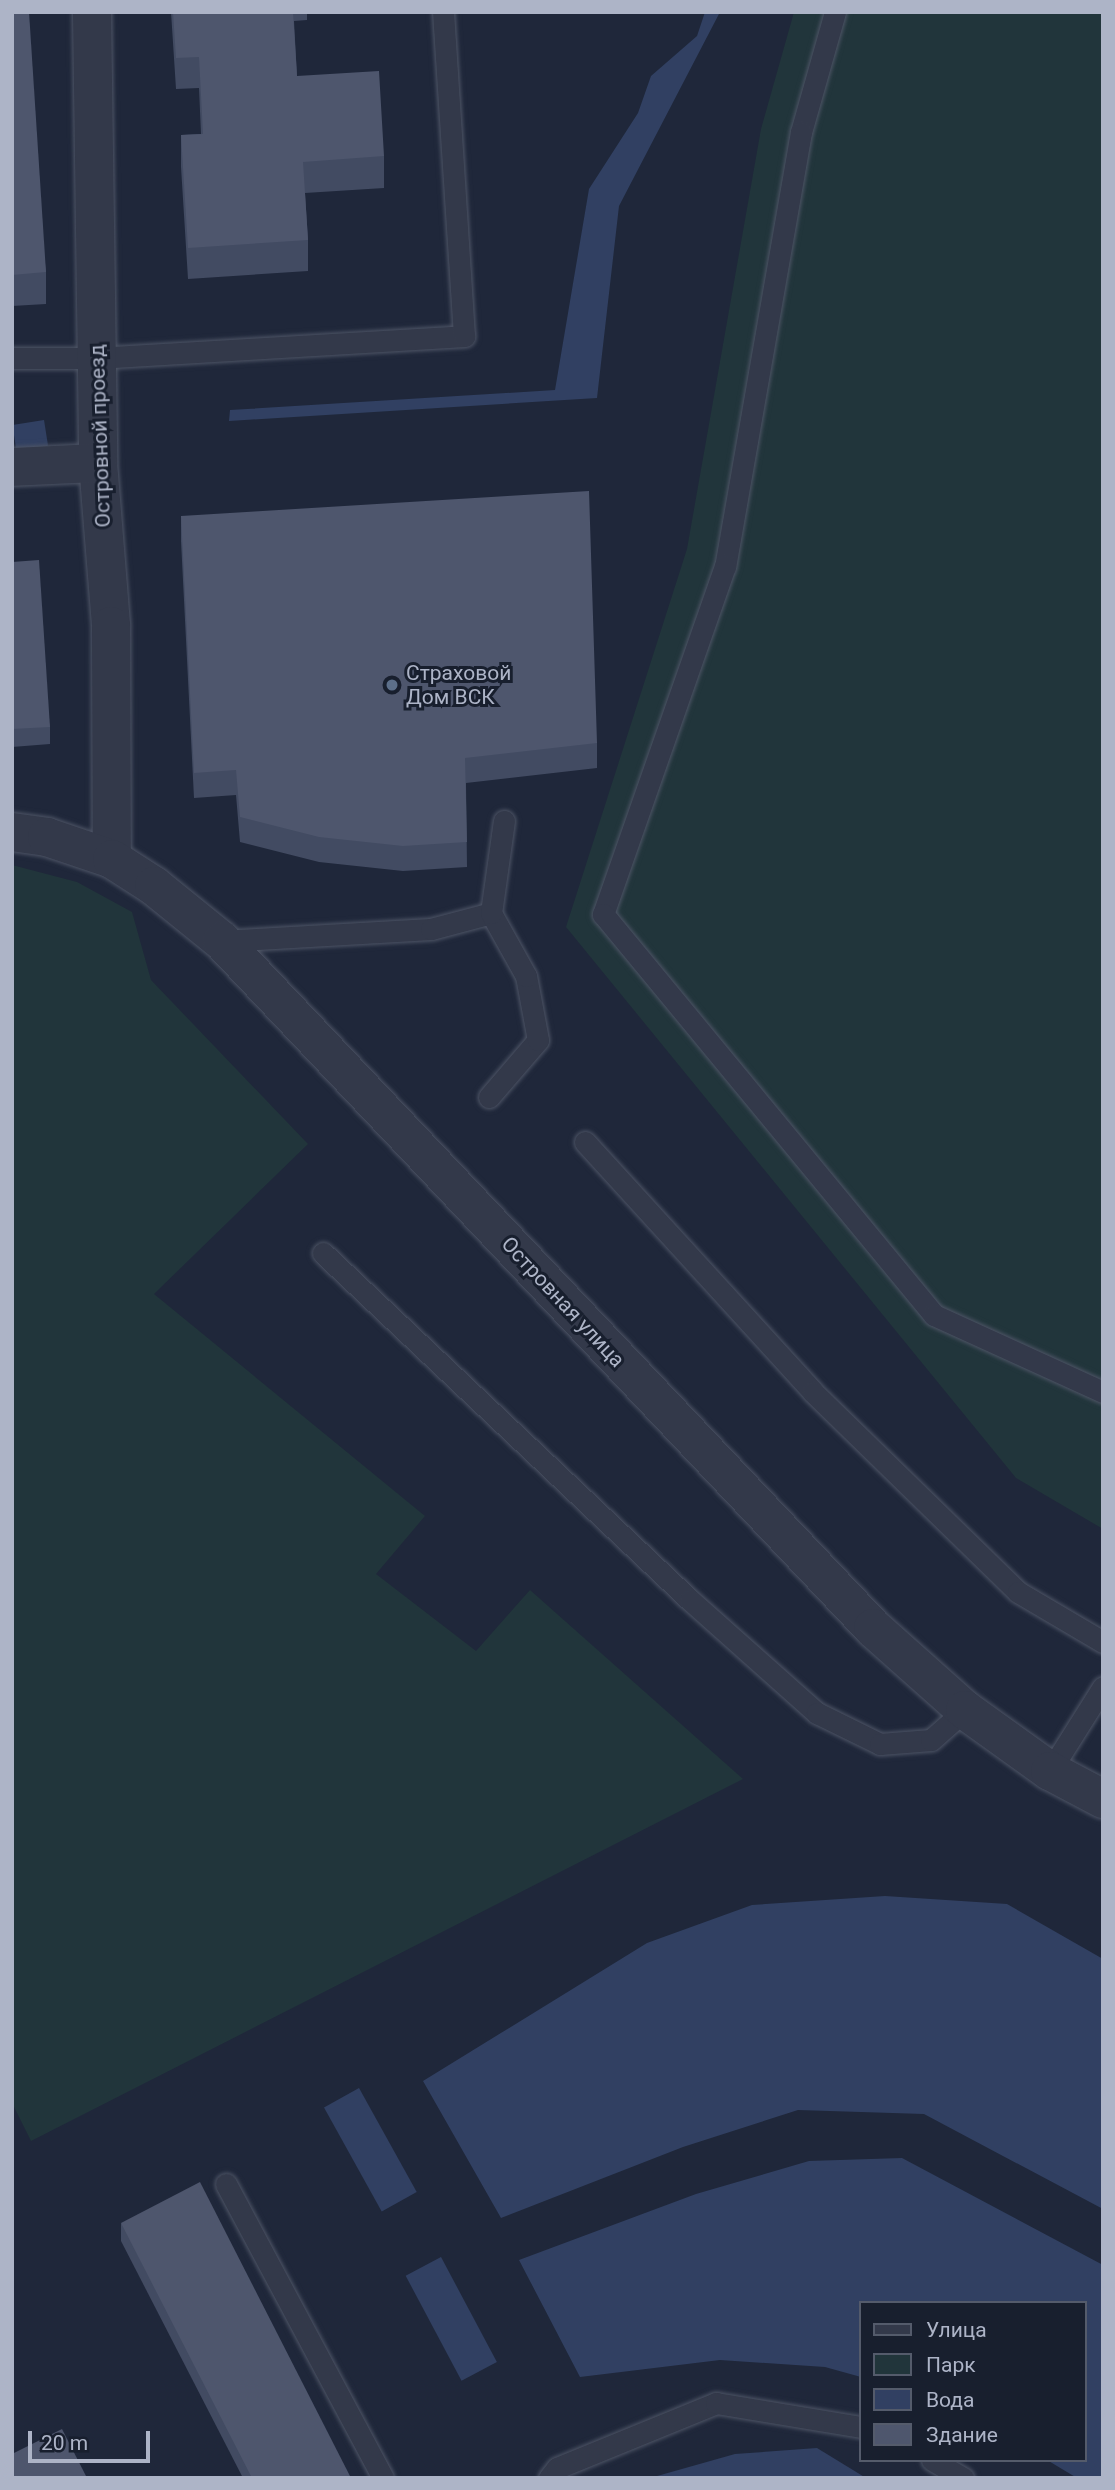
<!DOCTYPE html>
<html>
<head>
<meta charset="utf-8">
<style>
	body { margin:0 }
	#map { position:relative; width:1115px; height:2490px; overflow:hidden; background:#1f273a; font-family:Roboto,sans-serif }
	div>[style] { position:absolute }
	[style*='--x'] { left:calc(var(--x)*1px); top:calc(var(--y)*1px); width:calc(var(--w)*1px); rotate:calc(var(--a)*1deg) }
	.green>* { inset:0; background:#21353b }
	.water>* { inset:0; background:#314062; transform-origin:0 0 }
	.roads { filter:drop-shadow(0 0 2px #4d5465) drop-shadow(0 0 2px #4d5465) }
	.service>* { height:21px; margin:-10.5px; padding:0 10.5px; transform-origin:10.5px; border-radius:10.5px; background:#33394a }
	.minor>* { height:38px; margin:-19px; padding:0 19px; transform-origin:19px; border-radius:19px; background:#33394a }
	.tertiary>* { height:38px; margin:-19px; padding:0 19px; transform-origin:19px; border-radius:19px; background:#33394a }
	.wall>* { inset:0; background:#424b62 }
	.building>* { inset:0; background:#4e566d }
	.dots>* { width:19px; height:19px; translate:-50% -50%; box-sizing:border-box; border:4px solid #181f2e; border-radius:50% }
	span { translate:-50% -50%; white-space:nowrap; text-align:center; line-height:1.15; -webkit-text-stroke:6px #181f2e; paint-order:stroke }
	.street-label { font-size:21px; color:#adb4c7 }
	.poi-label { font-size:21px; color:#adb4c7 }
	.left { translate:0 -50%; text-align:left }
	.frame { position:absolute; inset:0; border:14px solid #adb4c7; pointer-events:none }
	.legend { position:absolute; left:859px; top:2301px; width:228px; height:161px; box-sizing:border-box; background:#181f2e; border:2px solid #545b6b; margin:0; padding:9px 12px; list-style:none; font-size:21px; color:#adb4c7 }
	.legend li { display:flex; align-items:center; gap:14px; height:35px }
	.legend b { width:35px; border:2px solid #545b6b }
	.scale { position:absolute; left:28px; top:2431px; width:122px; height:32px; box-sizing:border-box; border:4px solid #adb4c7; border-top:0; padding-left:9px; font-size:21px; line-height:24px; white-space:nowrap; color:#adb4c7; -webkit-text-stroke:5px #181f2e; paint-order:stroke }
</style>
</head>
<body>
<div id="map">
	<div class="green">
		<div style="clip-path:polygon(794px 12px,1103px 12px,1103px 1529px,1016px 1478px,566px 927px,687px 549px,761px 129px)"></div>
		<div style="clip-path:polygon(12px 865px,77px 882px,132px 912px,151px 980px,308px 1144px,154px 1294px,425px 1516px,376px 1574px,476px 1651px,530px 1590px,743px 1779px,31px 2141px,12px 2103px)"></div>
	</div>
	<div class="water">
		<div style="clip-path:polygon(705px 12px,720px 12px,619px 206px,597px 398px,229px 421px,230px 410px,555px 390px,589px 189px,638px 113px,651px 76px,697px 36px)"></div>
		<div style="left:44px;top:420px;width:26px;height:32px;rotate:81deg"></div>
		<div style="clip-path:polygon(885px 1896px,1007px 1904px,1103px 1959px,1103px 2209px,924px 2114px,798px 2110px,683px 2147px,501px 2218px,423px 2081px,647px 1943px,752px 1905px)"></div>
		<div style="left:359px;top:2088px;width:119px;height:40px;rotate:61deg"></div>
		<div style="clip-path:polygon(902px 2158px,1103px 2265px,1103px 2478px,1077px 2478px,1047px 2460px,1085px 2460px,1085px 2303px,861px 2303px,861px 2377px,825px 2367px,720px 2360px,580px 2377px,519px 2260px,696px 2194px,809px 2161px)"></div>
		<div style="left:441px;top:2257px;width:119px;height:40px;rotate:62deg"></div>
		<div style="clip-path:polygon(817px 2448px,866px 2478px,650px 2478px,735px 2454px)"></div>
	</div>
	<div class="roads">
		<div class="service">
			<div style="--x:835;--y:12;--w:125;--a:105.8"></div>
			<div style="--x:801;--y:132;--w:441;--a:99.9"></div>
			<div style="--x:725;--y:566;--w:369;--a:109.3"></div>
			<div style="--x:603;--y:914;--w:520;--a:50.46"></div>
			<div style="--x:934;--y:1315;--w:186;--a:24.5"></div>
			<div style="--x:12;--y:358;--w:84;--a:0"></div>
			<div style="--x:96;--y:358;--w:369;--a:-3.4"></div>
			<div style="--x:464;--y:336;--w:325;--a:-93.7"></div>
			<div style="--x:222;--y:941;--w:209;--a:-3.3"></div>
			<div style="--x:431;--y:929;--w:62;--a:-14.9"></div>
			<div style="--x:489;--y:1097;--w:75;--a:-49.3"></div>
			<div style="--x:538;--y:1040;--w:65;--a:-100.6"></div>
			<div style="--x:526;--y:976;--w:72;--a:-119.1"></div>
			<div style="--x:491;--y:913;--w:93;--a:-82"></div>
			<div style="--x:585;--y:1142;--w:338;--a:47.6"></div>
			<div style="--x:813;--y:1392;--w:286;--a:44.3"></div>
			<div style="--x:1018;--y:1592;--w:99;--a:30.5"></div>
			<div style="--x:323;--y:1253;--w:505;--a:43.4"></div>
			<div style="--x:690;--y:1600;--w:170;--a:41.7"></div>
			<div style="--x:817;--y:1713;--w:70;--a:26.2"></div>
			<div style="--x:880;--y:1744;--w:51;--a:-4.5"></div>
			<div style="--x:931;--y:1740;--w:45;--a:-41.4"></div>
			<div style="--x:1050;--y:1771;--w:99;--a:-57.8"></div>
			<div style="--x:226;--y:2184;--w:333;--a:61.9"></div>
			<div style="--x:932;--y:2460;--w:36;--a:30"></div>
			<div style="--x:549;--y:2478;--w:13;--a:-51"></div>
			<div style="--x:557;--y:2468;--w:172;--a:-22.2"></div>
			<div style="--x:716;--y:2403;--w:147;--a:9.4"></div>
		</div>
		<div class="minor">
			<div style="--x:92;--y:12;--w:451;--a:89.2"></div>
			<div style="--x:98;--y:463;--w:164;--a:85.4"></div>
			<div style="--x:111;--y:626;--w:233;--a:89.8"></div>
			<div style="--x:12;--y:467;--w:86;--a:-2.7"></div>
		</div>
		<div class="tertiary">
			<div style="--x:12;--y:832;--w:35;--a:8"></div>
			<div style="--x:47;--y:837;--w:69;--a:18.7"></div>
			<div style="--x:112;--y:859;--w:50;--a:32.7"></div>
			<div style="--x:154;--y:886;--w:87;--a:39"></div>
			<div style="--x:222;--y:941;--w:946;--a:46.54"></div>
			<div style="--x:873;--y:1628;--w:123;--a:41.7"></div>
			<div style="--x:965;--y:1710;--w:105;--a:35.7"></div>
			<div style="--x:1050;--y:1771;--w:60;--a:27.8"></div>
		</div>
	</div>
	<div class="wall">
		<div style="clip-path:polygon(12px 12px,46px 272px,46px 304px,12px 306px)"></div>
		<div style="clip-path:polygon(171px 12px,307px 12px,307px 20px,294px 21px,297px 76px,384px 156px,384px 188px,305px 193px,308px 240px,308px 271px,188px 279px,181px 167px,181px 135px,201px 134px,199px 88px,176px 89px)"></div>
		<div style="clip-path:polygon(181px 516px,597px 743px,597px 768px,466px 783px,467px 867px,403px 871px,319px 862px,240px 842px,236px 795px,194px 798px,181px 541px)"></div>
		<div style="clip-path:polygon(12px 562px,50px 727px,50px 744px,12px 747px)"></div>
		<div style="clip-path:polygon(121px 2223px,351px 2478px,243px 2478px,121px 2241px)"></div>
	</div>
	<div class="building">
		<div style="clip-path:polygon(12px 12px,29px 12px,46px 272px,12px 275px)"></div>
		<div style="clip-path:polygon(173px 12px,293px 12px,297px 76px,379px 71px,384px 156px,303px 162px,308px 240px,188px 248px,181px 135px,203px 134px,199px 57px,176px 58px)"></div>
		<div style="clip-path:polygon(589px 491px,597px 743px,465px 758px,467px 842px,403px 846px,319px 837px,240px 817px,236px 770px,194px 773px,181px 516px)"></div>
		<div style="clip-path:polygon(39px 560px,50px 727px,12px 729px,12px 562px)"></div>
		<div style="clip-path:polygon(200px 2182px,351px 2478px,252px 2478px,121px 2223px)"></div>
		<div style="clip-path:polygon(62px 2429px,87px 2478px,12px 2478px,12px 2454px)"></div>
	</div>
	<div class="dots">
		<div style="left:392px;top:685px;background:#5c6f8a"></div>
	</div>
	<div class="street-label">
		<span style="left:100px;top:436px;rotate:-92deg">Островной проезд</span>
		<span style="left:563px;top:1302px;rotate:47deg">Островная улица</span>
	</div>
	<div class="poi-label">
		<span class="left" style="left:406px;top:685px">Страховой<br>Дом ВСК</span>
	</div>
	<div class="frame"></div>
	<ul class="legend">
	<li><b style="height:9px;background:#33394a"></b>Улица</li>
	<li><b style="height:19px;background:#21353b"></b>Парк</li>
	<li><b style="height:19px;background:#314062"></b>Вода</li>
	<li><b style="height:19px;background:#4e566d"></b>Здание</li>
	</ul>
	<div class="scale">20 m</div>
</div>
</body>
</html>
